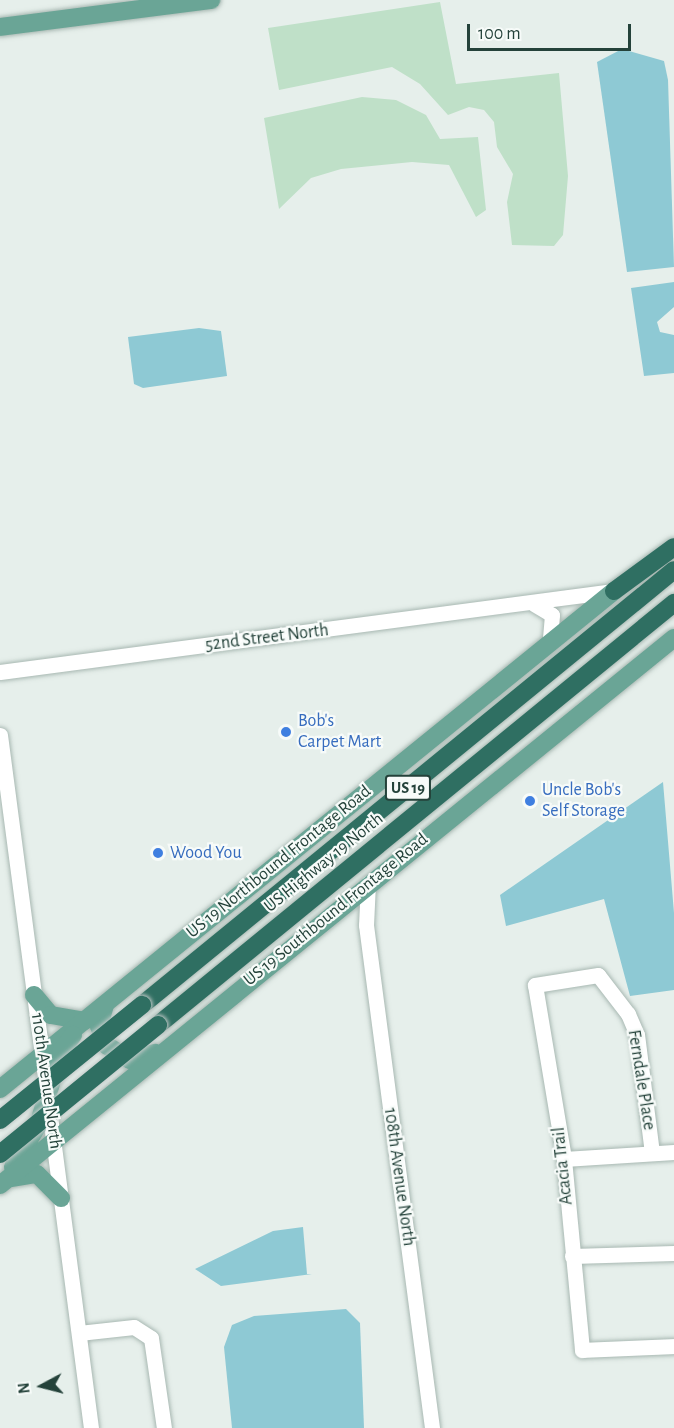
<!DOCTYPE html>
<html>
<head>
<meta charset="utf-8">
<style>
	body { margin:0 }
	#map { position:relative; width:674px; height:1428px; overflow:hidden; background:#e6efeb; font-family:"Alegreya Sans",sans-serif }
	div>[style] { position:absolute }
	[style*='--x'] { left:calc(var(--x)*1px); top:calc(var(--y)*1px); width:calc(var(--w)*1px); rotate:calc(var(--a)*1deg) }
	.green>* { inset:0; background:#bfe0c8 }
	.water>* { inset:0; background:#8ec9d4 }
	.roads { filter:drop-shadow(0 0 2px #a8b8b2) drop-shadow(0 0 2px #a8b8b2) }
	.minor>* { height:15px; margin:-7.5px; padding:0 7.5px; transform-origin:7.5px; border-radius:7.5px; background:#fff }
	.major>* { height:18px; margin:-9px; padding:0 9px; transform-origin:9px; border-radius:9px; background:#6aa596 }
	.highway>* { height:18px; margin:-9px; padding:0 9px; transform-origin:9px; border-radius:9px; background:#2f6f62 }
	.bridges { filter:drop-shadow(0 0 2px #c2cac8) drop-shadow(0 0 2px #c2cac8) }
	.highway-bridge>* { height:18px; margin:-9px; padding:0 9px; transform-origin:9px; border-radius:9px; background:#2f6f62 }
	.dots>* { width:16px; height:16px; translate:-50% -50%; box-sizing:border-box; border:3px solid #f7fbf9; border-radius:50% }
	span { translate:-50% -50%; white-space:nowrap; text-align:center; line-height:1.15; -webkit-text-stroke:4.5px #f7fbf9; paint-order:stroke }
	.shield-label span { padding:2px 4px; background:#f7fbf9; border:2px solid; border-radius:4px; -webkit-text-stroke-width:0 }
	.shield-label { font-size:16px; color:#24423a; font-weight:700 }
	.street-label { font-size:18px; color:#24423a }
	.shop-label { font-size:18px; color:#366cbe }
	.left { translate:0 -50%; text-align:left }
	.north { position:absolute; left:12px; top:1356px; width:60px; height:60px; -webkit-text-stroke:4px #f7fbf9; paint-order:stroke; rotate:263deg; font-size:16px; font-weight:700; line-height:24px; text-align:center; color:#24423a }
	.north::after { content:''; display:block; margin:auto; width:21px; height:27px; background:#24423a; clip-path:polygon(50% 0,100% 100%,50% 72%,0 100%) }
	.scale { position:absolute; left:467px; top:24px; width:164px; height:27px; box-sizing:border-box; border:3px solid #24423a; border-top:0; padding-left:8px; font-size:18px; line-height:21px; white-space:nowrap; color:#24423a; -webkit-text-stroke:4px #f7fbf9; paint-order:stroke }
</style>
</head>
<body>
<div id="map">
	<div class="green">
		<div style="clip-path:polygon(440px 2px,456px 84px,559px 73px,568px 176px,563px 235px,554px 246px,512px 245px,507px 202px,513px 174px,497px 147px,494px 122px,484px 110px,469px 107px,448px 115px,420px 84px,392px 67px,279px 90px,268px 28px)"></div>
		<div style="clip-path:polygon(362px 97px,396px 100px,426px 115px,440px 139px,478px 137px,486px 210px,476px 217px,449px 165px,412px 162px,341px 169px,311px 178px,279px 209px,264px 118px)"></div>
	</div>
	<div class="water">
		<div style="clip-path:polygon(622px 49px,664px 61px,668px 80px,674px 267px,627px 272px,597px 62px)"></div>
		<div style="clip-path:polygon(674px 282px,674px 307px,657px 322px,660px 332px,674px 335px,674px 373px,644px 376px,631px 288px)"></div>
		<div style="clip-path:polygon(199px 328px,221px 331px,227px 376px,143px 388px,134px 384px,128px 337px)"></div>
		<div style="clip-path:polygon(663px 782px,674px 913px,674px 990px,630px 996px,604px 899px,506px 926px,500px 895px)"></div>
		<div style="clip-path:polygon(303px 1227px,307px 1274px,312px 1274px,221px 1286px,195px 1269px,273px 1231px)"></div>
		<div style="clip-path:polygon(346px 1309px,360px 1323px,364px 1428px,232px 1428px,224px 1347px,232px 1325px,254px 1316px)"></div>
	</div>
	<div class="roads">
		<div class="minor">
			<div style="--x:534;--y:604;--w:21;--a:31"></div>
			<div style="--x:552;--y:615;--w:25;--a:95"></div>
			<div style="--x:0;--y:672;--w:619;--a:-7.52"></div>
			<div style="--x:0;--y:735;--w:699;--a:82.52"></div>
			<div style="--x:368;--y:883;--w:42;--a:92.7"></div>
			<div style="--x:366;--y:925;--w:507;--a:82.52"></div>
			<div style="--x:652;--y:1153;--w:119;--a:-97.2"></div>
			<div style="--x:637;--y:1035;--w:23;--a:-113"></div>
			<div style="--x:628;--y:1014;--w:49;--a:-127.6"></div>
			<div style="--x:598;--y:975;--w:64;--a:171"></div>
			<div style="--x:535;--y:985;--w:176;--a:80.5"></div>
			<div style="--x:564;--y:1159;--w:192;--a:84.6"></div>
			<div style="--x:582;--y:1350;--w:92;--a:-2.5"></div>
			<div style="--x:564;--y:1159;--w:110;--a:-3.6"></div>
			<div style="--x:572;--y:1256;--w:102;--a:-1.7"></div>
			<div style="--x:79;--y:1333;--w:55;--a:-6.2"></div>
			<div style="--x:134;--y:1327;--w:20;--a:33"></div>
			<div style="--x:151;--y:1338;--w:91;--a:81.8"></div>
		</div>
		<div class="major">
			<div style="--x:0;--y:27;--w:213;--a:-7.3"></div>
			<div style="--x:34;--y:995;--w:26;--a:50"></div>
			<div style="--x:51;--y:1015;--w:34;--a:10"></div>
			<div style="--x:105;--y:1005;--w:22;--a:106"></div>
			<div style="--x:99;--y:1026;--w:20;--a:70"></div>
			<div style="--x:106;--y:1045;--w:28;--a:32"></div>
			<div style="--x:130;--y:1060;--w:26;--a:-16"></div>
			<div style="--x:0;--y:1089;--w:791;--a:-39.04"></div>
			<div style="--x:13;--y:1167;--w:49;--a:-59.2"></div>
			<div style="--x:38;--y:1125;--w:77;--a:-72.5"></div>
			<div style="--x:61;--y:1052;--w:21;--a:-55"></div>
			<div style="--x:11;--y:1178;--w:26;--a:-9"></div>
			<div style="--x:37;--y:1174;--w:34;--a:45"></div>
			<div style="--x:0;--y:1185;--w:868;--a:-39.06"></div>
		</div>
		<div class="highway">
			<div style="--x:614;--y:591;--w:74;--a:-36.3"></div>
			<div style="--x:142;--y:1005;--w:687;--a:-39.27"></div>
			<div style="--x:158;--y:1025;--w:667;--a:-39.28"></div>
		</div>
	</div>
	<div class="bridges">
		<div class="highway-bridge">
			<div style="--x:0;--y:1120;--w:183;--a:-39"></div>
			<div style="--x:0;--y:1154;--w:204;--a:-39.2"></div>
		</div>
	</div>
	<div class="dots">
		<div style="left:286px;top:732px;background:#3f7fe0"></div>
		<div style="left:530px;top:801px;background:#3f7fe0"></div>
		<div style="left:158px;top:853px;background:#3f7fe0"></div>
	</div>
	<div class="shield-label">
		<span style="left:408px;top:788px">US 19</span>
	</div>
	<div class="street-label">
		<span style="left:267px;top:638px;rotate:-7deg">52nd Street North</span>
		<span style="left:279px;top:862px;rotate:-39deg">US 19 Northbound Frontage Road</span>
		<span style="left:324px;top:863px;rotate:-39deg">US Highway 19 North</span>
		<span style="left:336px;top:910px;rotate:-39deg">US 19 Southbound Frontage Road</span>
		<span style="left:641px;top:1080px;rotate:81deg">Ferndale Place</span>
		<span style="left:46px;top:1081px;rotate:82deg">110th Avenue North</span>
		<span style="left:563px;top:1166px;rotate:-96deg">Acacia Trail</span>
		<span style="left:399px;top:1177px;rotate:82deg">108th Avenue North</span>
	</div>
	<div class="shop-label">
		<span class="left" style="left:298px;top:732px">Bob's<br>Carpet Mart</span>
		<span class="left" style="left:542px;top:801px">Uncle Bob's<br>Self Storage</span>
		<span class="left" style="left:170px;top:853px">Wood You</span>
	</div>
	<div class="north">N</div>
	<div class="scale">100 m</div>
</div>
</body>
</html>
